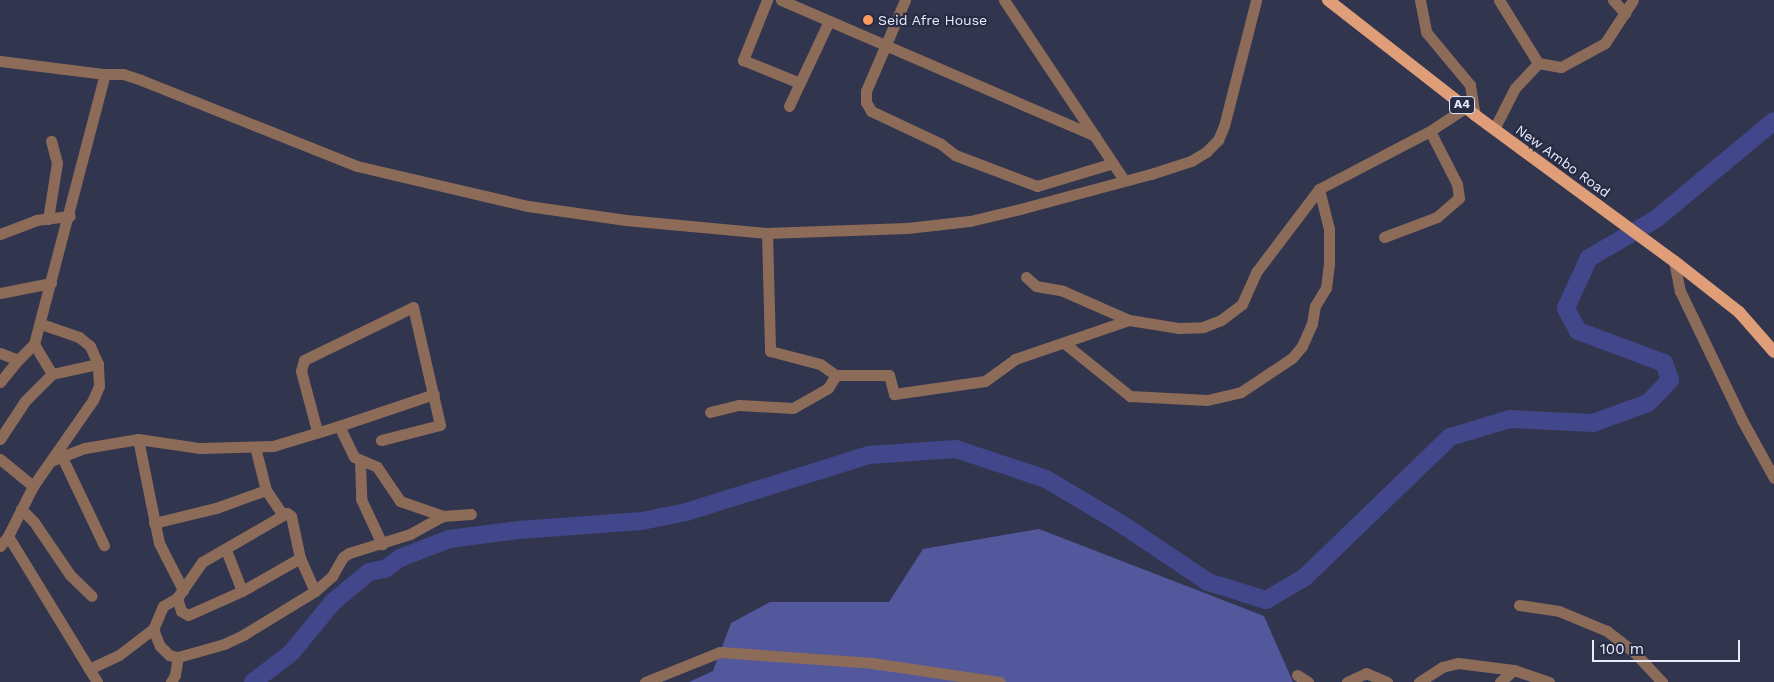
<!DOCTYPE html>
<html>
<head>
<meta charset="utf-8">
<style>
	body { margin:0 }
	#map { position:relative; width:1774px; height:682px; overflow:hidden; background:#32354e; font-family:"Work Sans",sans-serif }
	div>[style] { position:absolute }
	[style*='--x'] { left:calc(var(--x)*1px); top:calc(var(--y)*1px); width:calc(var(--w)*1px); rotate:calc(var(--a)*1deg) }
	.forest>* { inset:0; background:#53589d }
	.river>* { height:18px; margin:-9px; padding:0 9px; transform-origin:9px; border-radius:9px; background:#42468a }
	.minor>* { height:11px; margin:-5.5px; padding:0 5.5px; transform-origin:5.5px; border-radius:5.5px; background:#8c6c59 }
	.major>* { height:12px; margin:-6px; padding:0 6px; transform-origin:6px; border-radius:6px; background:#df9e77 }
	.dots>* { width:14px; height:14px; translate:-50% -50%; box-sizing:border-box; border:2px solid #282b44; border-radius:50% }
	span { translate:-50% -50%; white-space:nowrap; text-align:center; line-height:1.15; -webkit-text-stroke:4.5px #282b44; paint-order:stroke }
	.shield-label span { padding:1px 4px; background:#282b44; border:1px solid; border-radius:4px; -webkit-text-stroke-width:0 }
	.shield-label { font-size:12px; color:#e9ecfc; font-weight:700 }
	.poi-label { font-size:14px; color:#e9ecfc }
	.left { translate:0 -50%; text-align:left }
	.street-label { font-size:14px; color:#e9ecfc }
	.scale { position:absolute; left:1592px; top:640px; width:148px; height:22px; box-sizing:border-box; border:2px solid #e9ecfc; border-top:0; padding-left:6px; font-size:15px; line-height:18px; white-space:nowrap; color:#e9ecfc; -webkit-text-stroke:4px #282b44; paint-order:stroke }
</style>
</head>
<body>
<div id="map">
	<div class="forest">
		<div style="clip-path:polygon(1039px 529px,1264px 616px,1293px 682px,689px 682px,713px 671px,731px 623px,770px 602px,889px 602px,923px 549px)"></div>
	</div>
	<div class="river">
		<div style="--x:253;--y:682;--w:48;--a:-37.3"></div>
		<div style="--x:291;--y:653;--w:66;--a:-50.5"></div>
		<div style="--x:333;--y:602;--w:47;--a:-39.8"></div>
		<div style="--x:369;--y:572;--w:16;--a:-11"></div>
		<div style="--x:385;--y:569;--w:19;--a:-36"></div>
		<div style="--x:400;--y:558;--w:53;--a:-21.2"></div>
		<div style="--x:449;--y:539;--w:71;--a:-7.3"></div>
		<div style="--x:519;--y:530;--w:123;--a:-4.2"></div>
		<div style="--x:642;--y:521;--w:45;--a:-11.6"></div>
		<div style="--x:686;--y:512;--w:192;--a:-17.3"></div>
		<div style="--x:869;--y:455;--w:87;--a:-3.9"></div>
		<div style="--x:956;--y:449;--w:95;--a:18.4"></div>
		<div style="--x:1046;--y:479;--w:86;--a:30.7"></div>
		<div style="--x:1120;--y:523;--w:106;--a:33.8"></div>
		<div style="--x:1208;--y:582;--w:61;--a:17.2"></div>
		<div style="--x:1266;--y:600;--w:45;--a:-30.5"></div>
		<div style="--x:1305;--y:577;--w:202;--a:-44"></div>
		<div style="--x:1450;--y:437;--w:63;--a:-16.7"></div>
		<div style="--x:1510;--y:419;--w:83;--a:2.8"></div>
		<div style="--x:1593;--y:423;--w:59;--a:-20"></div>
		<div style="--x:1648;--y:403;--w:32;--a:-46"></div>
		<div style="--x:1670;--y:380;--w:18;--a:-109"></div>
		<div style="--x:1664;--y:363;--w:92;--a:-159.6"></div>
		<div style="--x:1578;--y:331;--w:26;--a:-118"></div>
		<div style="--x:1566;--y:308;--w:55;--a:-65.3"></div>
		<div style="--x:1589;--y:258;--w:78;--a:-30.2"></div>
		<div style="--x:1656;--y:219;--w:153;--a:-39.7"></div>
	</div>
	<div class="minor">
		<div style="--x:767;--y:0;--w:65;--a:111.8"></div>
		<div style="--x:743;--y:60;--w:61;--a:22"></div>
		<div style="--x:781;--y:0;--w:342;--a:23.4"></div>
		<div style="--x:905;--y:0;--w:99;--a:113.2"></div>
		<div style="--x:866;--y:91;--w:11;--a:90"></div>
		<div style="--x:866;--y:102;--w:10;--a:61"></div>
		<div style="--x:871;--y:111;--w:77;--a:25.2"></div>
		<div style="--x:941;--y:144;--w:18;--a:38"></div>
		<div style="--x:955;--y:155;--w:88;--a:20.7"></div>
		<div style="--x:1037;--y:186;--w:79;--a:-16.8"></div>
		<div style="--x:1004;--y:0;--w:216;--a:56.3"></div>
		<div style="--x:1420;--y:0;--w:33;--a:79"></div>
		<div style="--x:1426;--y:32;--w:69;--a:50.3"></div>
		<div style="--x:1470;--y:85;--w:30;--a:81"></div>
		<div style="--x:1499;--y:0;--w:74;--a:58.2"></div>
		<div style="--x:1538;--y:63;--w:23;--a:10"></div>
		<div style="--x:1561;--y:67;--w:50;--a:-28.6"></div>
		<div style="--x:1605;--y:43;--w:51;--a:-56.9"></div>
		<div style="--x:1613;--y:0;--w:18;--a:47"></div>
		<div style="--x:0;--y:61;--w:106;--a:7.1"></div>
		<div style="--x:789;--y:106;--w:94;--a:-64.8"></div>
		<div style="--x:1494;--y:129;--w:46;--a:-62.9"></div>
		<div style="--x:1515;--y:88;--w:34;--a:-47"></div>
		<div style="--x:48;--y:219;--w:57;--a:-80.9"></div>
		<div style="--x:57;--y:163;--w:23;--a:-105"></div>
		<div style="--x:767;--y:233;--w:118;--a:88.5"></div>
		<div style="--x:770;--y:351;--w:52;--a:14.6"></div>
		<div style="--x:820;--y:364;--w:19;--a:35"></div>
		<div style="--x:836;--y:375;--w:53;--a:0"></div>
		<div style="--x:889;--y:375;--w:20;--a:75"></div>
		<div style="--x:894;--y:394;--w:92;--a:-8.1"></div>
		<div style="--x:985;--y:381;--w:37;--a:-36"></div>
		<div style="--x:1015;--y:359;--w:120;--a:-18.9"></div>
		<div style="--x:0;--y:234;--w:39;--a:-21"></div>
		<div style="--x:36;--y:220;--w:34;--a:-7"></div>
		<div style="--x:1384;--y:237;--w:57;--a:-20.7"></div>
		<div style="--x:1437;--y:217;--w:29;--a:-41"></div>
		<div style="--x:1459;--y:198;--w:14;--a:-98"></div>
		<div style="--x:1457;--y:184;--w:59;--a:-117"></div>
		<div style="--x:1674;--y:261;--w:31;--a:79"></div>
		<div style="--x:1680;--y:291;--w:143;--a:64.3"></div>
		<div style="--x:1742;--y:420;--w:66;--a:61.1"></div>
		<div style="--x:1026;--y:277;--w:13;--a:42"></div>
		<div style="--x:1036;--y:286;--w:27;--a:10"></div>
		<div style="--x:1063;--y:291;--w:72;--a:23.7"></div>
		<div style="--x:1129;--y:320;--w:51;--a:9.1"></div>
		<div style="--x:1179;--y:328;--w:24;--a:-2"></div>
		<div style="--x:1203;--y:327;--w:19;--a:-21"></div>
		<div style="--x:1221;--y:320;--w:26;--a:-37"></div>
		<div style="--x:1242;--y:304;--w:36;--a:-66"></div>
		<div style="--x:1257;--y:271;--w:103;--a:-52.9"></div>
		<div style="--x:1319;--y:189;--w:125;--a:-27.6"></div>
		<div style="--x:1430;--y:131;--w:42;--a:-33.3"></div>
		<div style="--x:0;--y:293;--w:52;--a:-11.1"></div>
		<div style="--x:1064;--y:343;--w:85;--a:38.8"></div>
		<div style="--x:1130;--y:396;--w:77;--a:3"></div>
		<div style="--x:1207;--y:400;--w:35;--a:-13"></div>
		<div style="--x:1241;--y:392;--w:61;--a:-33.7"></div>
		<div style="--x:1292;--y:358;--w:16;--a:-50"></div>
		<div style="--x:1302;--y:346;--w:24;--a:-66"></div>
		<div style="--x:1312;--y:324;--w:18;--a:-81"></div>
		<div style="--x:1315;--y:306;--w:21;--a:-59"></div>
		<div style="--x:1326;--y:288;--w:24;--a:-83"></div>
		<div style="--x:1329;--y:264;--w:35;--a:-90"></div>
		<div style="--x:1329;--y:229;--w:41;--a:-104"></div>
		<div style="--x:0;--y:353;--w:19;--a:21"></div>
		<div style="--x:18;--y:360;--w:23;--a:-45"></div>
		<div style="--x:34;--y:344;--w:279;--a:-75.3"></div>
		<div style="--x:105;--y:74;--w:18;--a:0"></div>
		<div style="--x:123;--y:74;--w:19;--a:18"></div>
		<div style="--x:141;--y:80;--w:232;--a:21.7"></div>
		<div style="--x:357;--y:166;--w:176;--a:13.2"></div>
		<div style="--x:528;--y:206;--w:99;--a:8.1"></div>
		<div style="--x:626;--y:220;--w:142;--a:5.3"></div>
		<div style="--x:767;--y:233;--w:140;--a:-2"></div>
		<div style="--x:907;--y:228;--w:63;--a:-6.3"></div>
		<div style="--x:970;--y:221;--w:51;--a:-13.5"></div>
		<div style="--x:1020;--y:209;--w:136;--a:-15"></div>
		<div style="--x:1151;--y:174;--w:42;--a:-18"></div>
		<div style="--x:1191;--y:161;--w:17;--a:-31"></div>
		<div style="--x:1206;--y:152;--w:17;--a:-45"></div>
		<div style="--x:1218;--y:140;--w:15;--a:-67"></div>
		<div style="--x:1224;--y:126;--w:130;--a:-75.7"></div>
		<div style="--x:52;--y:374;--w:47;--a:-12.3"></div>
		<div style="--x:0;--y:382;--w:28;--a:-51"></div>
		<div style="--x:710;--y:412;--w:30;--a:-14"></div>
		<div style="--x:739;--y:405;--w:54;--a:3.2"></div>
		<div style="--x:793;--y:408;--w:40;--a:-29.7"></div>
		<div style="--x:828;--y:388;--w:15;--a:-58"></div>
		<div style="--x:339;--y:426;--w:100;--a:-18.6"></div>
		<div style="--x:317;--y:431;--w:62;--a:-104.9"></div>
		<div style="--x:301;--y:371;--w:11;--a:-75"></div>
		<div style="--x:304;--y:360;--w:121;--a:-25.9"></div>
		<div style="--x:413;--y:307;--w:121;--a:77.1"></div>
		<div style="--x:440;--y:425;--w:61;--a:165.7"></div>
		<div style="--x:0;--y:439;--w:45;--a:-56.7"></div>
		<div style="--x:25;--y:401;--w:38;--a:-45"></div>
		<div style="--x:52;--y:374;--w:35;--a:-121"></div>
		<div style="--x:138;--y:439;--w:63;--a:8.3"></div>
		<div style="--x:200;--y:448;--w:73;--a:-1.6"></div>
		<div style="--x:273;--y:446;--w:69;--a:-16.9"></div>
		<div style="--x:339;--y:426;--w:34;--a:64"></div>
		<div style="--x:354;--y:457;--w:25;--a:23"></div>
		<div style="--x:377;--y:467;--w:41;--a:55.9"></div>
		<div style="--x:400;--y:501;--w:46;--a:19.2"></div>
		<div style="--x:443;--y:516;--w:28;--a:-4"></div>
		<div style="--x:255;--y:447;--w:44;--a:75.7"></div>
		<div style="--x:266;--y:490;--w:30;--a:56"></div>
		<div style="--x:61;--y:455;--w:100;--a:64.5"></div>
		<div style="--x:0;--y:459;--w:43;--a:39.3"></div>
		<div style="--x:53;--y:460;--w:34;--a:-21"></div>
		<div style="--x:85;--y:448;--w:54;--a:-9.6"></div>
		<div style="--x:138;--y:439;--w:106;--a:78.6"></div>
		<div style="--x:159;--y:543;--w:53;--a:62.9"></div>
		<div style="--x:360;--y:461;--w:38;--a:88"></div>
		<div style="--x:361;--y:499;--w:50;--a:65"></div>
		<div style="--x:21;--y:509;--w:18;--a:45"></div>
		<div style="--x:34;--y:522;--w:64;--a:55.8"></div>
		<div style="--x:70;--y:575;--w:30;--a:44"></div>
		<div style="--x:154;--y:523;--w:64;--a:-13.6"></div>
		<div style="--x:216;--y:508;--w:53;--a:-19.8"></div>
		<div style="--x:8;--y:536;--w:171;--a:58.6"></div>
		<div style="--x:0;--y:546;--w:13;--a:-51"></div>
		<div style="--x:8;--y:536;--w:56;--a:-63.4"></div>
		<div style="--x:33;--y:486;--w:105;--a:-55.1"></div>
		<div style="--x:93;--y:400;--w:15;--a:-67"></div>
		<div style="--x:99;--y:386;--w:22;--a:-93"></div>
		<div style="--x:98;--y:364;--w:20;--a:-114"></div>
		<div style="--x:90;--y:346;--w:14;--a:-141"></div>
		<div style="--x:79;--y:337;--w:40;--a:-161.1"></div>
		<div style="--x:226;--y:550;--w:44;--a:68.7"></div>
		<div style="--x:242;--y:591;--w:67;--a:-29.6"></div>
		<div style="--x:242;--y:591;--w:59;--a:156"></div>
		<div style="--x:188;--y:615;--w:8;--a:-150"></div>
		<div style="--x:181;--y:611;--w:14;--a:-107"></div>
		<div style="--x:177;--y:598;--w:44;--a:-55.2"></div>
		<div style="--x:202;--y:562;--w:98;--a:-30"></div>
		<div style="--x:287;--y:513;--w:5;--a:37"></div>
		<div style="--x:291;--y:516;--w:43;--a:77.9"></div>
		<div style="--x:300;--y:558;--w:36;--a:66"></div>
		<div style="--x:177;--y:598;--w:16;--a:150"></div>
		<div style="--x:163;--y:606;--w:25;--a:113"></div>
		<div style="--x:153;--y:629;--w:18;--a:68"></div>
		<div style="--x:160;--y:646;--w:13;--a:45"></div>
		<div style="--x:169;--y:655;--w:9;--a:13"></div>
		<div style="--x:178;--y:657;--w:48;--a:-15.8"></div>
		<div style="--x:224;--y:644;--w:21;--a:-25"></div>
		<div style="--x:243;--y:635;--w:84;--a:-31.4"></div>
		<div style="--x:315;--y:591;--w:23;--a:-41"></div>
		<div style="--x:332;--y:576;--w:22;--a:-60"></div>
		<div style="--x:343;--y:557;--w:7;--a:-34"></div>
		<div style="--x:349;--y:553;--w:64;--a:-17.3"></div>
		<div style="--x:410;--y:534;--w:38;--a:-29"></div>
		<div style="--x:1519;--y:605;--w:40;--a:8.5"></div>
		<div style="--x:1559;--y:611;--w:52;--a:22.6"></div>
		<div style="--x:1607;--y:631;--w:36;--a:38"></div>
		<div style="--x:1635;--y:653;--w:40;--a:47"></div>
		<div style="--x:89;--y:669;--w:33;--a:-25"></div>
		<div style="--x:119;--y:655;--w:43;--a:-37.4"></div>
		<div style="--x:1297;--y:675;--w:13;--a:32"></div>
		<div style="--x:171;--y:682;--w:8;--a:-60"></div>
		<div style="--x:175;--y:675;--w:18;--a:-81"></div>
		<div style="--x:645;--y:682;--w:81;--a:-21.8"></div>
		<div style="--x:720;--y:652;--w:152;--a:4.1"></div>
		<div style="--x:872;--y:663;--w:129;--a:8.4"></div>
		<div style="--x:1347;--y:682;--w:21;--a:-25"></div>
		<div style="--x:1366;--y:673;--w:23;--a:23"></div>
		<div style="--x:1419;--y:682;--w:27;--a:-33"></div>
		<div style="--x:1442;--y:667;--w:16;--a:-14"></div>
		<div style="--x:1458;--y:663;--w:56;--a:7.1"></div>
		<div style="--x:1514;--y:670;--w:37;--a:19"></div>
		<div style="--x:1500;--y:682;--w:18;--a:-41"></div>
	</div>
	<div class="major">
		<div style="--x:1328;--y:0;--w:187;--a:38"></div>
		<div style="--x:1475;--y:115;--w:247;--a:36.3"></div>
		<div style="--x:1674;--y:261;--w:83;--a:38.1"></div>
		<div style="--x:1739;--y:312;--w:53;--a:48.8"></div>
	</div>
	<div class="dots">
		<div style="left:868px;top:20px;background:#ff9b5a"></div>
	</div>
	<div class="shield-label">
		<span style="left:1462px;top:105px">A4</span>
	</div>
	<div class="poi-label">
		<span class="left" style="left:878px;top:20px">Seid Afre House</span>
	</div>
	<div class="street-label">
		<span style="left:1563px;top:161px;rotate:36deg">New Ambo Road</span>
	</div>
	<div class="scale">100 m</div>
</div>
</body>
</html>
